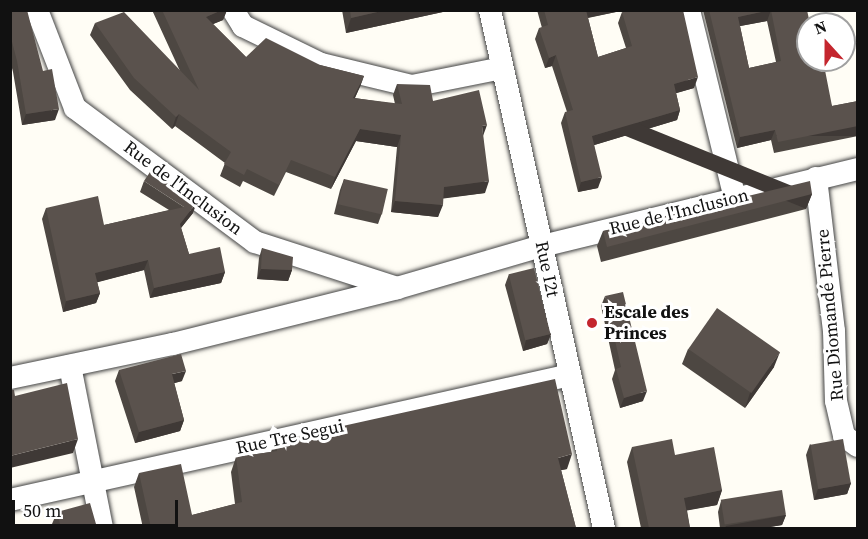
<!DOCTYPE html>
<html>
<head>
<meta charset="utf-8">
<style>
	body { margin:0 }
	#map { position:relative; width:868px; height:539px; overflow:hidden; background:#fffdf5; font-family:"Source Serif 4",serif }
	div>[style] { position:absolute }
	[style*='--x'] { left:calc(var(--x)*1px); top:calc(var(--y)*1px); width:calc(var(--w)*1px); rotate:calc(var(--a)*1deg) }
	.roads { filter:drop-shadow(0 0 2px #444) drop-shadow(0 0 2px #444) }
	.minor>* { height:22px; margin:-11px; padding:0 11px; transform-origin:11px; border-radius:11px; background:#fff }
	.wall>* { inset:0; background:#4d4742 }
	.shaded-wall>* { inset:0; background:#3f3936; transform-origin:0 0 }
	.building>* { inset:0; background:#5a524d; transform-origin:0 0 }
	.dots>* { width:16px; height:16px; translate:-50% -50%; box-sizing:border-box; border:3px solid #fff; border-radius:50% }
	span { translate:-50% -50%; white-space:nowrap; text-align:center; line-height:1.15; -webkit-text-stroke:6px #fff; paint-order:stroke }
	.street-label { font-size:18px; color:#111 }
	.poi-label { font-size:18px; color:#111; font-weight:700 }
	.left { translate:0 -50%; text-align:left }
	.frame { position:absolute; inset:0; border:12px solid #111; pointer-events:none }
	.north { position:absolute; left:796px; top:12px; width:60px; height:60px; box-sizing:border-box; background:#fff; border:2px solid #a0a0a0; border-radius:50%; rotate:339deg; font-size:16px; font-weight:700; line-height:24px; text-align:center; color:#111 }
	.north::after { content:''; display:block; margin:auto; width:21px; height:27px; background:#c4262e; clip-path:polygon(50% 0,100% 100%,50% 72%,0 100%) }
	.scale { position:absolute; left:12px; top:500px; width:166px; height:27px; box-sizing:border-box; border:3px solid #111; border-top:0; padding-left:8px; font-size:18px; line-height:21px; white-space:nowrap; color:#111; -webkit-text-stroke:4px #fff; paint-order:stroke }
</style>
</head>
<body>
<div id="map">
	<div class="roads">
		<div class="minor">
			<div style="--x:37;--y:10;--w:105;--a:68.8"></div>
			<div style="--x:75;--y:108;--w:224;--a:36.7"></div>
			<div style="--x:255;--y:242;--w:149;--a:17.9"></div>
			<div style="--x:233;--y:10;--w:19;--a:58"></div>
			<div style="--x:243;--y:26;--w:87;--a:26"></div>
			<div style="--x:321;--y:64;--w:94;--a:13.6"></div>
			<div style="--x:412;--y:86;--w:92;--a:-11.3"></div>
			<div style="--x:490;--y:10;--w:530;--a:77.59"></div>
			<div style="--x:689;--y:10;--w:194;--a:76.3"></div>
			<div style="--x:816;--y:178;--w:154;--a:83.3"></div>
			<div style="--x:834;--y:331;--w:70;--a:88.4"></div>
			<div style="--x:836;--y:401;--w:36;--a:77"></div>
			<div style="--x:844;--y:436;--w:17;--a:36"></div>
			<div style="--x:70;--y:366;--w:165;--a:78.8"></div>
			<div style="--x:10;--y:378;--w:167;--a:-11.8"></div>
			<div style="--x:173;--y:344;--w:231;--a:-14"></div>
			<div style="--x:397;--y:288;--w:151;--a:-16.2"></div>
			<div style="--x:542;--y:246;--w:325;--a:-13.7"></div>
			<div style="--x:10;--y:500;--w:574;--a:-12.58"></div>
		</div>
	</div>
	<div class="wall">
		<div style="clip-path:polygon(10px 10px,55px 120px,22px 125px,13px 72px,10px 60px)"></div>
		<div style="clip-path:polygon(152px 10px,227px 10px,223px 20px,213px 24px,246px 57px,320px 65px,364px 76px,355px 98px,395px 104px,393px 95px,397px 84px,433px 101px,483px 135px,485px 193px,443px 198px,438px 217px,391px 212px,397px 147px,356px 141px,331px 189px,286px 172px,274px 196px,243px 181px,240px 187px,220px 176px,225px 163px,175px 126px,172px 129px,130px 90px,90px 35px,95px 23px,180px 71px)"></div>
		<div style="clip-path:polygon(342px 10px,452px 10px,346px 33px)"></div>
		<div style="clip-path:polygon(537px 10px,617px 10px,616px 12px,588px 18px,598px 57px,626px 48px,618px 23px,622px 12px,694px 88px,676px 93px,680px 110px,677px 120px,594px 145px,598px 188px,578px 192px,561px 123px,565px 112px,567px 112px,552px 66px,545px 68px,535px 39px,539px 28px,542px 28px)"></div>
		<div style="clip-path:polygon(evenodd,703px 10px,812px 10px,807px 12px,808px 60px,832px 106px,858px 101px,858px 136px,774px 153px,771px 140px,737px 148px,703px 10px,767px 21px,776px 62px,749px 68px,740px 26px,767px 21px)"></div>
		<div style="clip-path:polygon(344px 179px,382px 213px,378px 224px,334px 214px,340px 190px)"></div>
		<div style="clip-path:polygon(144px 181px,193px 213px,181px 228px,189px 254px,225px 272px,221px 283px,150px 298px,144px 270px,97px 282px,100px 293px,96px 303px,63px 312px,42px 219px,46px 208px,104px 225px,169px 210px,140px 192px)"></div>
		<div style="clip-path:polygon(812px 194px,806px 209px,601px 262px,597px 246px,603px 231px)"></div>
		<div style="clip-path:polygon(262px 248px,292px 270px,288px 281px,257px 279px,259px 258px)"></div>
		<div style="clip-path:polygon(509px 274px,551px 334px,547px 344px,523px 351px,505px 285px)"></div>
		<div style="clip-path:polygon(605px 296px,643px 401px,620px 408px,612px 379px,615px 370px,601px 306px)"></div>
		<div style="clip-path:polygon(688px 349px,774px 367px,745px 408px,682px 364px)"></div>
		<div style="clip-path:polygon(119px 370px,182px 381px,174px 383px,184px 420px,180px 431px,135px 443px,115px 381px)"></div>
		<div style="clip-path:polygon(275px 441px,567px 469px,561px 470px,576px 528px,143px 528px,134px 487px,139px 473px,192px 515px,235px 504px,231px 472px,236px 457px,271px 452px)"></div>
		<div style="clip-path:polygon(810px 444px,851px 483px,847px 494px,814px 500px,806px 455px)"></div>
		<div style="clip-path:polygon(632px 447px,675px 455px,722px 490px,717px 505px,687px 510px,690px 528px,641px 528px,627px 462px)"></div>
		<div style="clip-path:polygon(721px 501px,786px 515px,782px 525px,764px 528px,720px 528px,718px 512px)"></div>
		<div style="clip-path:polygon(57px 512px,96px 524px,105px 528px,53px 528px,52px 524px)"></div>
	</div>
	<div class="shaded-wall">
		<div style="clip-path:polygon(222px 10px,227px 10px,223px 20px,201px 29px,206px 17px)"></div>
		<div style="clip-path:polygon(386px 10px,452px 10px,346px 33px,351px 18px)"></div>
		<div style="clip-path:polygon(585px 10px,617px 10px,616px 12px,581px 19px)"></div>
		<div style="clip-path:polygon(771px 10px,767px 21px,735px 27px,738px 17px)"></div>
		<div style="clip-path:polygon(556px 55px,552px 66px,545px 68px,549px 58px)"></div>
		<div style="clip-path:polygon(364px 76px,360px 87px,349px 110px,353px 98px)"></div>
		<div style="clip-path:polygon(698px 77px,694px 88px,670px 95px,674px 84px)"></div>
		<div style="clip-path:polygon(59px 109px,55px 120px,22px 125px,26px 114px)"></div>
		<div style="clip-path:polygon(680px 110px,677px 120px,588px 147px,592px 136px)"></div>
		<div style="clip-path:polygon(179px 114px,175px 126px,172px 129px,176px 117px)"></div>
		<div style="clip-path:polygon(487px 125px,483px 136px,482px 126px)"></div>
		<div style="left:858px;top:126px;width:10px;height:82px;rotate:90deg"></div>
		<div style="clip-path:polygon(360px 129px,401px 135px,397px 147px,356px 141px,331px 189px,335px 177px)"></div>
		<div style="clip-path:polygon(775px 130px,771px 140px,737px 148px,740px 137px)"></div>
		<div style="clip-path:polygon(602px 177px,598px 188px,578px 192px,581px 182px)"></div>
		<div style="clip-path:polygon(489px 181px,485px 193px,440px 199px,444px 187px)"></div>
		<div style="left:812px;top:194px;width:16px;height:212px;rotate:112deg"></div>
		<div style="clip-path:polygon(395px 201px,443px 205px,438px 217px,391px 212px)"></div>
		<div style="clip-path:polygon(197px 202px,193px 213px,176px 234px,180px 224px)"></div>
		<div style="clip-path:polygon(148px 260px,144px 270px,91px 284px,95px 273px)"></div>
		<div style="clip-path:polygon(261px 269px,292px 270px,288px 281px,257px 279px)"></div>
		<div style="clip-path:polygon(225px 272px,221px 283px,150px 298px,154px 288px)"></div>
		<div style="clip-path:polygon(100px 293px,96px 303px,63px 312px,66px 301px)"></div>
		<div style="clip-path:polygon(551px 334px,547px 344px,523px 351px,526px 340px)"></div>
		<div style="clip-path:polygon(780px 352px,774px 367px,745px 408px,750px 393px)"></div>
		<div style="clip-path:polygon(186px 371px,182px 381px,168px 385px,172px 374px)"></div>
		<div style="clip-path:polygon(647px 391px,643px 401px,620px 408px,624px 398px)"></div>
		<div style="clip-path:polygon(184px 420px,180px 431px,135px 443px,139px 432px)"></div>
		<div style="clip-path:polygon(78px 439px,73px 453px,10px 468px,10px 456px)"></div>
		<div style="clip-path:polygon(572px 454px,567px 469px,552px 472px,558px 458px)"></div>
		<div style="clip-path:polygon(851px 483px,847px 494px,814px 500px,818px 489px)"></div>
		<div style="clip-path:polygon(722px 490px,717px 505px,679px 512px,684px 498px)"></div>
		<div style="clip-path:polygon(786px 515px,782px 525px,764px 528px,725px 528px,726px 526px)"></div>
	</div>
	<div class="building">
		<div style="clip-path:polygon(10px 10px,27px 10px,43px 71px,52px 69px,59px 109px,26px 114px,17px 61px,10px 34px)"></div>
		<div style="clip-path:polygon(162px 10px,222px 10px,206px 17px,246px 57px,266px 38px,320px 65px,364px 76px,353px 98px,402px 104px,397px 84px,430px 85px,433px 101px,479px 90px,487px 125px,482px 126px,489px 181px,444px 187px,443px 205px,395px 201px,401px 135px,360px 129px,335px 177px,291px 160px,279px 185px,247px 169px,244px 175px,224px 164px,231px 152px,179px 114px,176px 117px,134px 78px,95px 23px,124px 12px,199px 90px)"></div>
		<div style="clip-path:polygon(350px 10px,386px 10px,351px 18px)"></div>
		<div style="clip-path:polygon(544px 10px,586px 10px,598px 57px,632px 46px,622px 12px,627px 10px,683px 10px,698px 77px,674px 84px,680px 110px,592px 136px,602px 177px,581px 182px,565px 112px,573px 110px,556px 55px,549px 58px,539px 28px,548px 25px)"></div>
		<div style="clip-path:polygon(709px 10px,770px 10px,738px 17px,749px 68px,781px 61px,771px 10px,807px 10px,810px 24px,808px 24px,808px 60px,823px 60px,832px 106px,858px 101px,858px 126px,778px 142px,775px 130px,740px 137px)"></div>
		<div style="clip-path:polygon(152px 169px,197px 202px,180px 224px,189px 254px,220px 247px,225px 272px,154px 288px,148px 260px,95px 273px,100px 293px,66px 301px,46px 208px,98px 196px,104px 225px,184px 207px,144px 181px)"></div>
		<div style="left:344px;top:179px;width:45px;height:26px;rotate:13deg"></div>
		<div style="clip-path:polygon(810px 181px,812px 194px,607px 247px,603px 231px)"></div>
		<div style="clip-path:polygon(262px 248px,293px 257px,292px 270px,261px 269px)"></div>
		<div style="left:534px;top:268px;width:68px;height:26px;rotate:76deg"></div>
		<div style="clip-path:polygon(623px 292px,647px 391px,624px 398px,616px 369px,621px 367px,605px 296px)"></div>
		<div style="left:717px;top:308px;width:77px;height:50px;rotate:35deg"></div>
		<div style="clip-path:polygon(181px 354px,186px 371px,172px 374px,184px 420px,139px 432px,119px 370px)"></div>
		<div style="clip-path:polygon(555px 379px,572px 454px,558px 458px,576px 528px,151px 528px,139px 473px,181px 464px,192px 515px,242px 502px,236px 457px,277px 451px,275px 441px)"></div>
		<div style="clip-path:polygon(67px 383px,78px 439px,10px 456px,10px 390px,14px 390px,15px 396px)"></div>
		<div style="clip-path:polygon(672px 439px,675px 455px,714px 447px,722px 490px,684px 498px,690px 528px,649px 528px,632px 447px)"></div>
		<div style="left:843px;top:439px;width:45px;height:33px;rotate:80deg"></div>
		<div style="left:782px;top:490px;width:25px;height:62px;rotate:81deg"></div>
		<div style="clip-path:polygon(90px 503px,96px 524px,105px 528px,59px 528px,61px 528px,57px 512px)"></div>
	</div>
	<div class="dots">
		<div style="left:592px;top:323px;background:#c4262e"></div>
	</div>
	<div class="street-label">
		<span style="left:183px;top:188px;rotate:37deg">Rue de l'Inclusion</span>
		<span style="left:679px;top:212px;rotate:-14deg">Rue de l'Inclusion</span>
		<span style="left:547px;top:269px;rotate:78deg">Rue I2t</span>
		<span style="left:830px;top:315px;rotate:-95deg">Rue Diomandé Pierre</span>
		<span style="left:290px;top:437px;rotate:-12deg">Rue Tre Segui</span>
	</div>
	<div class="poi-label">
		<span class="left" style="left:604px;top:323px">Escale des<br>Princes</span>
	</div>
	<div class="frame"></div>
	<div class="north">N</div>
	<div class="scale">50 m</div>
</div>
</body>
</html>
